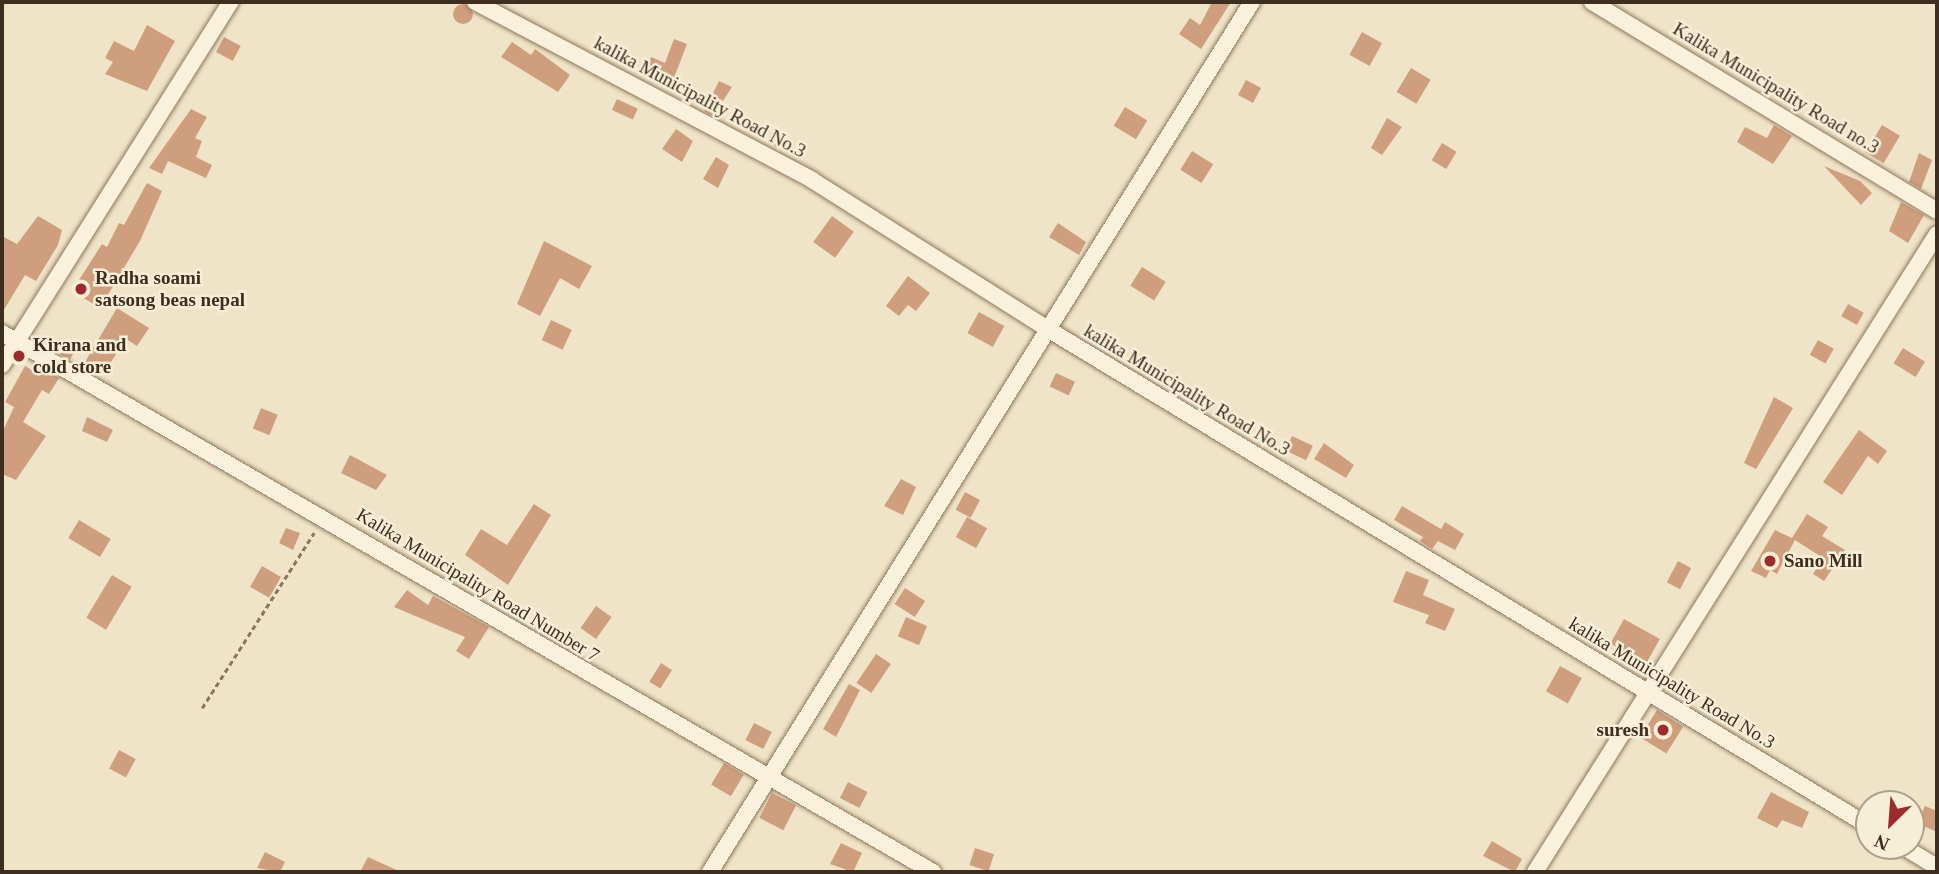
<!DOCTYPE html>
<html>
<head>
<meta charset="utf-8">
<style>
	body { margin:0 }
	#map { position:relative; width:1939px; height:874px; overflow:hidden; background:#f0e4c8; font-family:"Times New Roman",serif }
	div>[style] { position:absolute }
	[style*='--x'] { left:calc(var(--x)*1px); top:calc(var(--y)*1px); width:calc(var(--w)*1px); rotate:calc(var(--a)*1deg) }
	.building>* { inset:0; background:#cf9f7d; transform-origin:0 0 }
	.round { border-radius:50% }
	.path>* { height:2.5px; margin-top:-1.25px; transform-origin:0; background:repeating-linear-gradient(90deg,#8d765c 0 5px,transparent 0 8.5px) }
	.roads { filter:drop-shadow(0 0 2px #8d765c) drop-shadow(0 0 2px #8d765c) }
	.minor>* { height:16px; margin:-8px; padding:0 8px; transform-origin:8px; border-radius:8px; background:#faf1dc }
	.dots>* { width:19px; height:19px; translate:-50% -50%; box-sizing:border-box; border:4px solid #f7eed8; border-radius:50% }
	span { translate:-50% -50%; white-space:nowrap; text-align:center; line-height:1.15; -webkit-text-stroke:5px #f7eed8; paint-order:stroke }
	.street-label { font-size:19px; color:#3d2e20 }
	.poi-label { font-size:19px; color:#3d2e20; font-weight:700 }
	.left { translate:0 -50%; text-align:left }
	.right { translate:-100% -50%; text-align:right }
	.frame { position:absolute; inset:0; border:4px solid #3d2e20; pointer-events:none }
	.north { position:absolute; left:1855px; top:790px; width:70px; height:70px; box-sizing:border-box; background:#f7eed8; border:2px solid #ada18e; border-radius:50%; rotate:205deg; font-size:19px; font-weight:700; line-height:28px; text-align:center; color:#3d2e20 }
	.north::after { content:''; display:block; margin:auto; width:24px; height:32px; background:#9e2a2b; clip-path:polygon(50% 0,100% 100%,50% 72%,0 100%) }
</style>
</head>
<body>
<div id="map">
	<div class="building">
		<div style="clip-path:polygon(1212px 2px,1231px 2px,1201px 49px,1179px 34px,1190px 18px,1200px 25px)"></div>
		<div class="round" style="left:453px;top:4px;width:20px;height:20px"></div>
		<div style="clip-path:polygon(147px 25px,175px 41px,147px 91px,105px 74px,113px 62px,105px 58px,114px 41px,134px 51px)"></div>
		<div style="left:1362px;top:32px;width:23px;height:26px;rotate:29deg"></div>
		<div style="left:224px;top:37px;width:19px;height:17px;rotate:28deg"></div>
		<div style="clip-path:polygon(674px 39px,687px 44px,672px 83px,645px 72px,651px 57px,665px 63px)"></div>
		<div style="clip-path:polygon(512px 42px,531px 55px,535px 49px,570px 75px,558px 92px,501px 57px)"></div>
		<div style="left:1411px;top:68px;width:23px;height:28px;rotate:31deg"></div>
		<div style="left:1246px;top:80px;width:17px;height:17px;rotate:28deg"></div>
		<div style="clip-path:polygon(719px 81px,732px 87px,713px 116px,704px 111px)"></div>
		<div style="left:617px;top:99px;width:23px;height:12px;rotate:25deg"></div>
		<div style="left:1125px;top:107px;width:26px;height:22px;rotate:31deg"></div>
		<div style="clip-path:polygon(191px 109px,207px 117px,195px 138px,202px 141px,196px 157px,212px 165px,206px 178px,168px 161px,162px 174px,149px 168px)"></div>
		<div style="clip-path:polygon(1387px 118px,1402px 127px,1382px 155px,1371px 148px)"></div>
		<div style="clip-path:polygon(1774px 125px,1792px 136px,1773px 164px,1737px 142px,1745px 127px,1767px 138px)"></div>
		<div style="left:1882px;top:125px;width:21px;height:32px;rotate:31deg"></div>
		<div style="left:776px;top:127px;width:13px;height:17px;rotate:32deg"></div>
		<div style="clip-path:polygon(676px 129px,693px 141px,682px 162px,662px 149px)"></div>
		<div style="left:1442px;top:143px;width:17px;height:20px;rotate:31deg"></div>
		<div style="left:1192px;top:151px;width:25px;height:22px;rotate:32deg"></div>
		<div style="clip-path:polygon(1919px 153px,1932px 160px,1921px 189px,1909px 182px)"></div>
		<div style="clip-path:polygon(716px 157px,729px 165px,718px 188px,703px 179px)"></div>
		<div style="clip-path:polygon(1824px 166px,1860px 181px,1872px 193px,1861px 205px)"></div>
		<div style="clip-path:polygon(147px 183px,162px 191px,140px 241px,100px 308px,72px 291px,102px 244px,107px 247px,119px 223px,124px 225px)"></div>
		<div style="clip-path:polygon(1901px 202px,1924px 215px,1908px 243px,1889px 231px)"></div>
		<div style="clip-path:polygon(38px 216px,62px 230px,58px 245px,36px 281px,25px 275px,2px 313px,2px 236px,17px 244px)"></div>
		<div style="left:832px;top:216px;width:27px;height:32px;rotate:36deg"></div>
		<div style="clip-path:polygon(1058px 223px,1086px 242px,1079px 255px,1049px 237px)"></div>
		<div style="clip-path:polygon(544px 241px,592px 266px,579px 289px,560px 278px,540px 316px,517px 304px)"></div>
		<div style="left:1142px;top:267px;width:28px;height:22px;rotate:32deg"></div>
		<div style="clip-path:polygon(908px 276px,930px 293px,916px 311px,908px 305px,899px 316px,886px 306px)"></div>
		<div style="left:1848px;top:304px;width:18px;height:14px;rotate:29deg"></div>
		<div style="clip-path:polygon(117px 308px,149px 328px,137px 346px,126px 339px,103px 374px,85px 362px)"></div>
		<div style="left:979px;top:312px;width:29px;height:24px;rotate:29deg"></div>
		<div style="left:551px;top:320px;width:23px;height:22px;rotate:25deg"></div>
		<div style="clip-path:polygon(52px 338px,74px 352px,70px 360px,47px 347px)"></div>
		<div style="left:1818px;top:340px;width:18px;height:17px;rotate:29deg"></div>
		<div style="left:1903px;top:348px;width:26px;height:18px;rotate:32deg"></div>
		<div style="clip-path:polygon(36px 365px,59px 378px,49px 394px,42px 390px,23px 422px,46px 436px,16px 480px,2px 474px,2px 433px,14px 407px,5px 402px,25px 366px,32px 370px)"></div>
		<div style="left:1056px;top:373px;width:21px;height:15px;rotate:25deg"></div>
		<div style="clip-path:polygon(1774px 397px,1793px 408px,1756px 469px,1744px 463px)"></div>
		<div style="left:261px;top:408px;width:18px;height:22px;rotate:22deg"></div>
		<div style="clip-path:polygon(87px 417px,113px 430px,107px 442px,82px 431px)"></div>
		<div style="clip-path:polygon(1859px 430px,1887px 451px,1878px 464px,1868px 456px,1842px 495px,1823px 482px)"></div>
		<div style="left:1292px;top:436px;width:23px;height:16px;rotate:25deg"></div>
		<div style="clip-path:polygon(1324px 443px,1354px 465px,1346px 478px,1314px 459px)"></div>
		<div style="clip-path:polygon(350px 455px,387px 475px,376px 490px,341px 473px)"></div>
		<div style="clip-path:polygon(901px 479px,916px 487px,903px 515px,884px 506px)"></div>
		<div style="left:965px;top:492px;width:17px;height:20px;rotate:28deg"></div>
		<div style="clip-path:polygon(534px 504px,551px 515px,508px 585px,465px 555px,481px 529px,507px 545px)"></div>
		<div style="clip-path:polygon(1402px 506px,1441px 529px,1445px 522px,1464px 534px,1455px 550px,1438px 541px,1432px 549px,1420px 541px,1423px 537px,1394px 520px)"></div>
		<div style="clip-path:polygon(1807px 514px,1828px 527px,1822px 536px,1845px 550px,1824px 581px,1813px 574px,1823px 558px,1795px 540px,1777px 574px,1770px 570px,1766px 578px,1751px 571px,1775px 530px,1792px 538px)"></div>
		<div style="left:967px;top:517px;width:23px;height:23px;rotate:29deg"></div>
		<div style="left:79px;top:520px;width:37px;height:21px;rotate:31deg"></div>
		<div style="clip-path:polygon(286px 528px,300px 533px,293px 550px,279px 543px)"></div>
		<div style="left:1678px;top:561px;width:15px;height:24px;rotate:28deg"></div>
		<div style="left:262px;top:566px;width:22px;height:24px;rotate:30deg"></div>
		<div style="clip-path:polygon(1406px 571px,1429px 580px,1423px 595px,1455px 609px,1445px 631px,1425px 623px,1429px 615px,1393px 602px)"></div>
		<div style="left:112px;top:575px;width:23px;height:50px;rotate:31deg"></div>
		<div style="left:905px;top:588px;width:24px;height:19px;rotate:33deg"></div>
		<div style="clip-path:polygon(407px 590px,428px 605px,433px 596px,489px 627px,469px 659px,456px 651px,465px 637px,394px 607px)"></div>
		<div style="left:596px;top:606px;width:19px;height:27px;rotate:35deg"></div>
		<div style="left:906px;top:617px;width:23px;height:21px;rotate:23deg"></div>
		<div style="left:1624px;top:619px;width:41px;height:28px;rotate:29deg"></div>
		<div style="left:876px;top:654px;width:18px;height:35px;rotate:34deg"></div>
		<div style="left:661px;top:663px;width:13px;height:22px;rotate:32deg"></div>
		<div style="left:1560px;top:666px;width:25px;height:29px;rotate:29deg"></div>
		<div style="clip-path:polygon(849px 684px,860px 690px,836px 737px,823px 729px)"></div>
		<div style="left:1657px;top:710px;width:31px;height:32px;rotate:32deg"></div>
		<div style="left:754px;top:723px;width:20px;height:19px;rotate:27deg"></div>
		<div style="left:119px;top:750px;width:19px;height:21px;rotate:28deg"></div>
		<div style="left:724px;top:763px;width:23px;height:25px;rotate:31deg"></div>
		<div style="left:848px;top:782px;width:22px;height:18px;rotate:27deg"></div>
		<div style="clip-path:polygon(1771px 792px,1809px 812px,1802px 828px,1782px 820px,1777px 828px,1757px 818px)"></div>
		<div style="left:772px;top:793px;width:27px;height:28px;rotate:27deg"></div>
		<div style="clip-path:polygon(1925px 806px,1937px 811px,1937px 832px,1917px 823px)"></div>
		<div style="clip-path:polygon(1492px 841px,1522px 859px,1515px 872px,1483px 856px)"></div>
		<div style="clip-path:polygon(841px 843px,862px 853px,853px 872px,830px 864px)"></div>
		<div style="left:975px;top:848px;width:20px;height:18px;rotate:18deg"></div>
		<div style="clip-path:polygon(265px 852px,285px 862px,280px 872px,257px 868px)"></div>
		<div style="clip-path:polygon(368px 857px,401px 872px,360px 872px)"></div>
	</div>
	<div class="path">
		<div style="--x:202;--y:708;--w:208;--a:-57.4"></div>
	</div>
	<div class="roads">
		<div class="minor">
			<div style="--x:475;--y:2;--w:381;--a:27.8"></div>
			<div style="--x:812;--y:180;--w:277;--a:32.3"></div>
			<div style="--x:1046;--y:328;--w:962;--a:31.18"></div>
			<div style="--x:1592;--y:2;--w:403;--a:31.2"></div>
			<div style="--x:2;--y:333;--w:1076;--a:30.07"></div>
			<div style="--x:2;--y:365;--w:429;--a:-57.8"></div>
			<div style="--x:1902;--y:846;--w:41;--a:31"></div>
			<div style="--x:710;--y:872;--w:1025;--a:-58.08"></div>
			<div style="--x:1535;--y:872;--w:754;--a:-57.79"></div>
		</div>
	</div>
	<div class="dots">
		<div style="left:81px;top:289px;background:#9e2a2b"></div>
		<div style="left:19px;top:356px;background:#9e2a2b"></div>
		<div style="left:1770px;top:561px;background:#9e2a2b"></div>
		<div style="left:1663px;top:730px;background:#9e2a2b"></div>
	</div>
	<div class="street-label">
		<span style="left:1776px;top:88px;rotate:31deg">Kalika Municipality Road no.3</span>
		<span style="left:700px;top:97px;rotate:28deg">kalika Municipality Road No.3</span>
		<span style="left:1187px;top:390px;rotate:31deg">kalika Municipality Road No.3</span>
		<span style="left:478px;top:585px;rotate:31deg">Kalika Municipality Road Number 7</span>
		<span style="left:1672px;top:683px;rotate:31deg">kalika Municipality Road No.3</span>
	</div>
	<div class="poi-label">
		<span class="left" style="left:95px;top:289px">Radha soami<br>satsong beas nepal</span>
		<span class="left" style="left:33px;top:356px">Kirana and<br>cold store</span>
		<span class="left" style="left:1784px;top:561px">Sano Mill</span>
		<span class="right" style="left:1649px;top:730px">suresh</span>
	</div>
	<div class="frame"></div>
	<div class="north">N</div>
</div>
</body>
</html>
